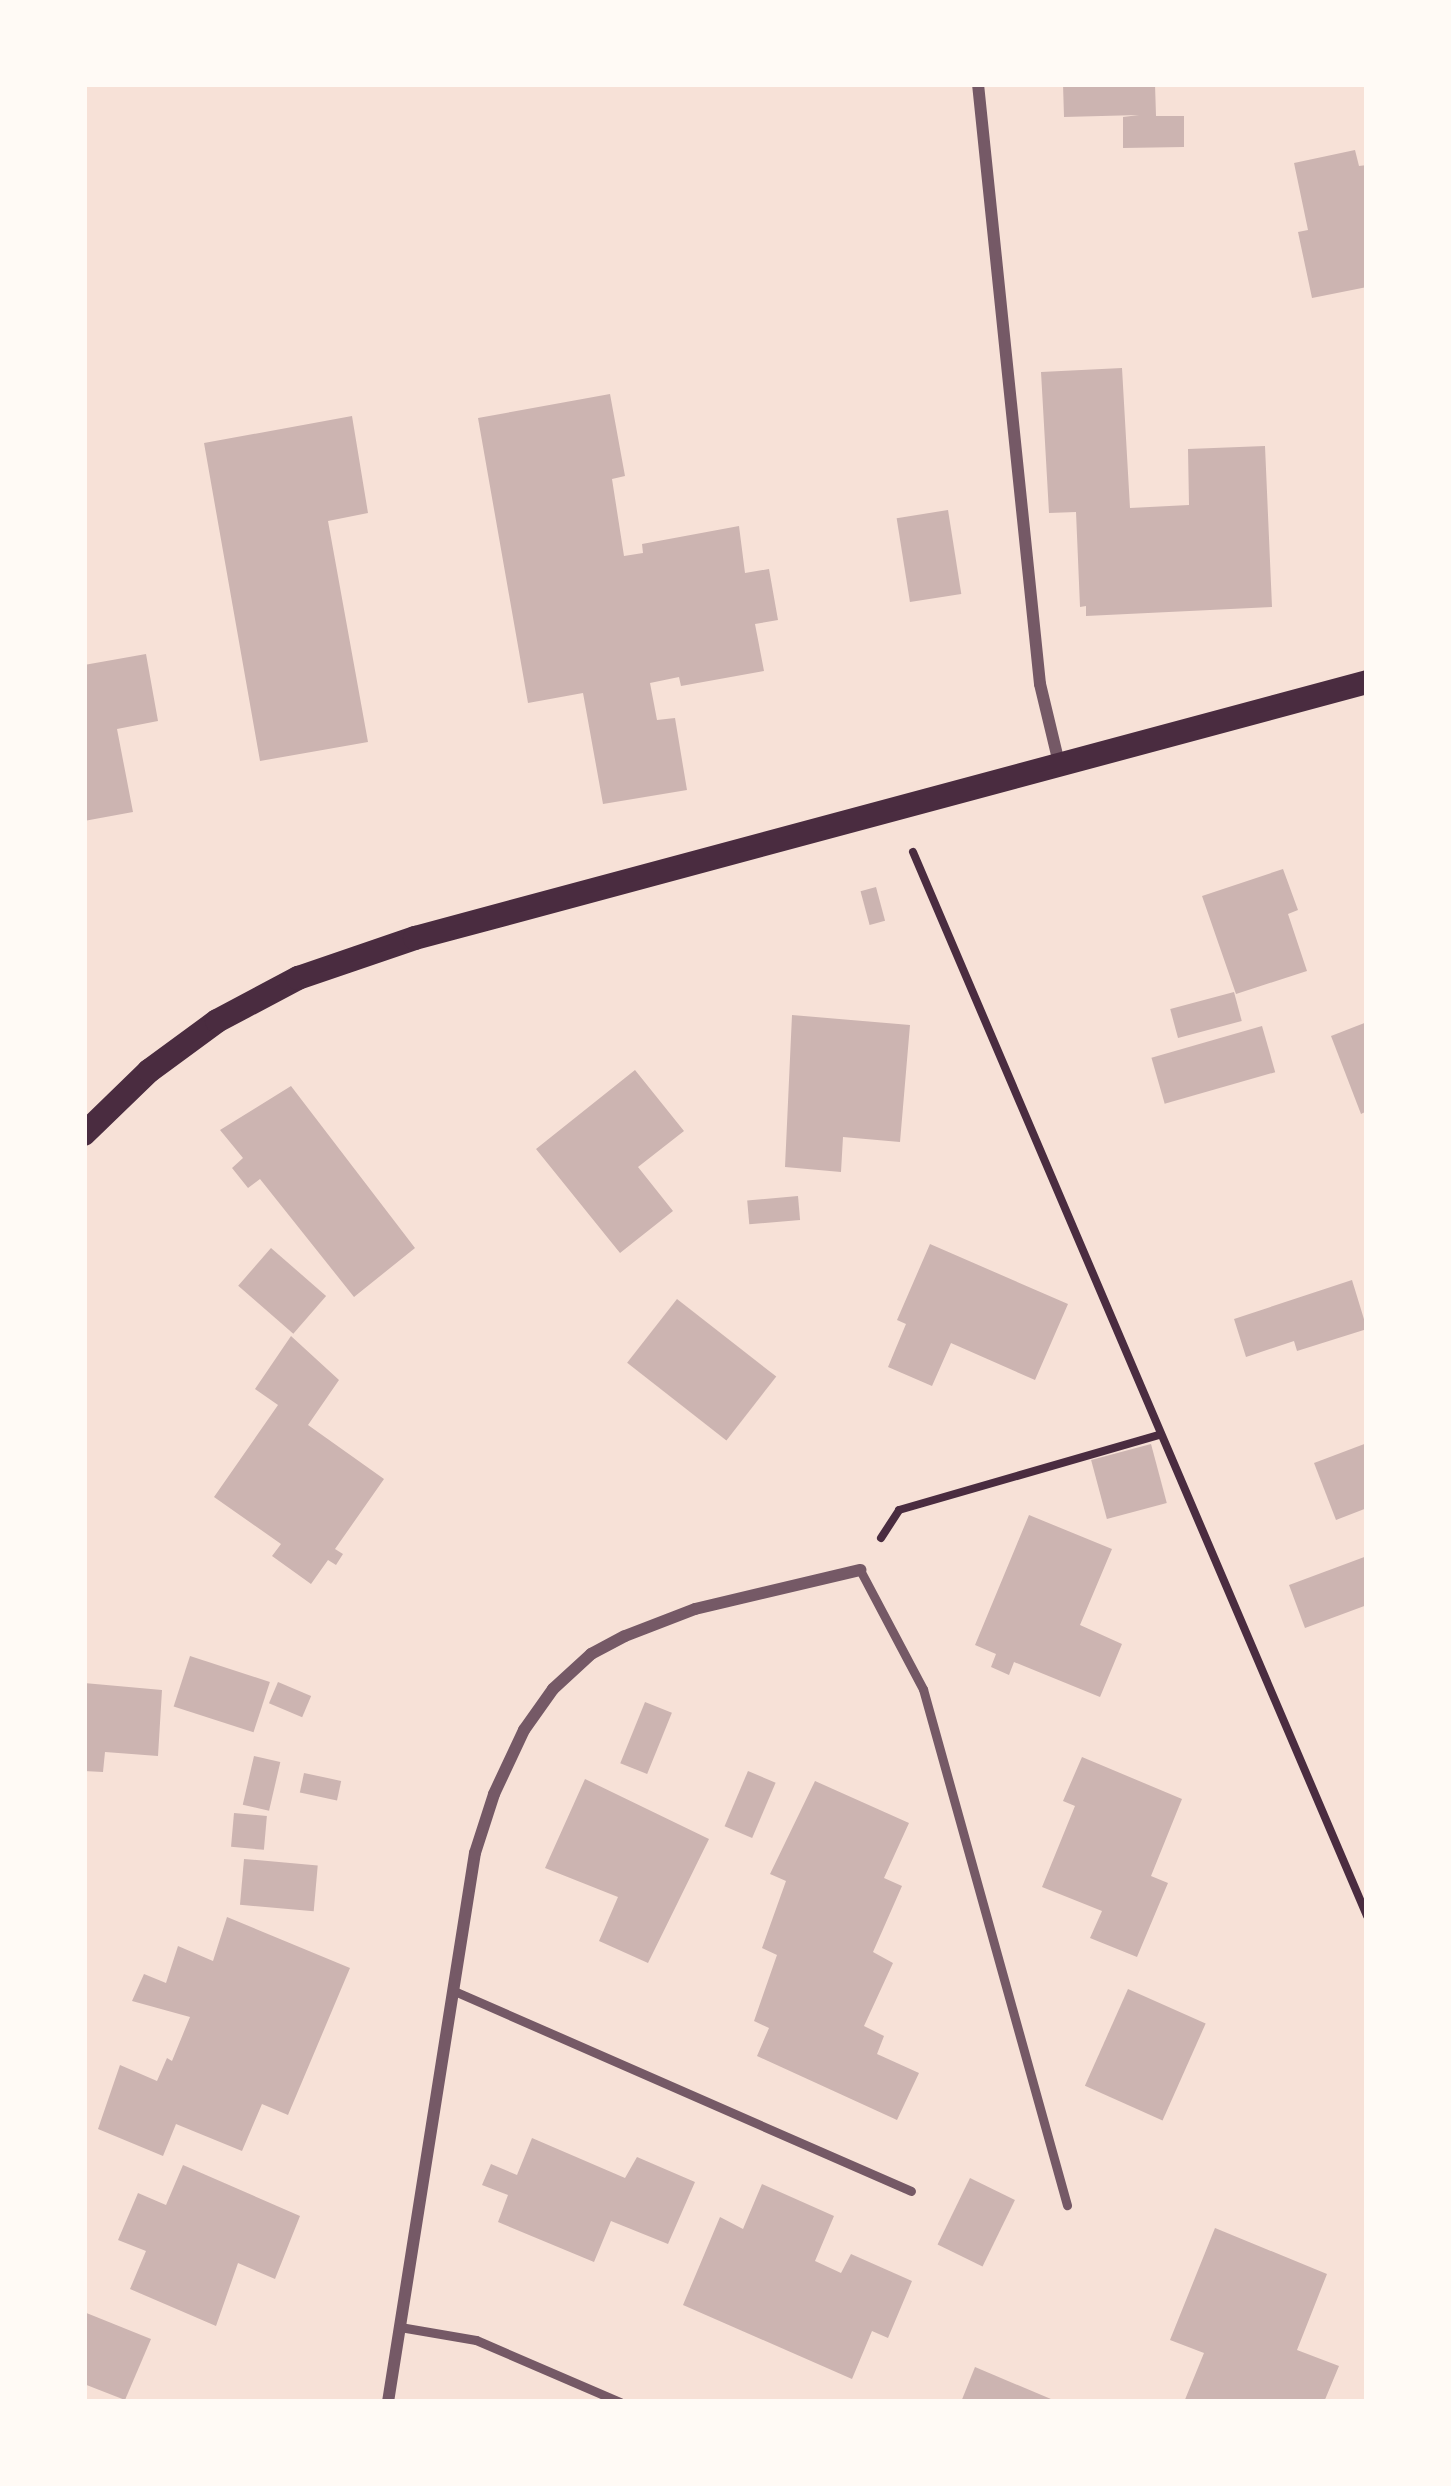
<!DOCTYPE html>
<html>
<head>
<meta charset="utf-8">
<style>
	body { margin:0 }
	#map { position:relative; width:1451px; height:2486px; overflow:hidden; background:#f7e1d7; font-family:Cabin,sans-serif }
	div>[style] { position:absolute }
	[style*='--x'] { left:calc(var(--x)*1px); top:calc(var(--y)*1px); width:calc(var(--w)*1px); rotate:calc(var(--a)*1deg) }
	.building>* { inset:0; background:#ccb4b1; transform-origin:0 0 }
	.path>* { height:8px; margin:-4px; padding:0 4px; transform-origin:4px; border-radius:4px; background:#4a2c40 }
	.service>* { height:9px; margin:-4.5px; padding:0 4.5px; transform-origin:4.5px; border-radius:4.5px; background:#755966 }
	.minor>* { height:12px; margin:-6px; padding:0 6px; transform-origin:6px; border-radius:6px; background:#755966 }
	.secondary>* { height:24px; margin:-12px; padding:0 12px; transform-origin:12px; border-radius:12px; background:#4a2c40 }
	span { translate:-50% -50%; white-space:nowrap; text-align:center; line-height:1.15; -webkit-text-stroke:10px #fffaf5; paint-order:stroke }
	.frame { position:absolute; inset:0; border:87px solid #fffaf5; pointer-events:none }
</style>
</head>
<body>
<div id="map">
	<div class="building">
		<div style="clip-path:polygon(1063px 84px,1155px 84px,1156px 116px,1184px 116px,1184px 147px,1123px 148px,1123px 117px,1139px 115px,1064px 117px)"></div>
		<div style="clip-path:polygon(1355px 150px,1359px 166px,1367px 165px,1367px 287px,1312px 298px,1298px 232px,1308px 230px,1294px 163px)"></div>
		<div style="clip-path:polygon(1122px 368px,1130px 508px,1189px 505px,1188px 449px,1265px 446px,1272px 607px,1086px 616px,1086px 606px,1080px 607px,1076px 512px,1049px 513px,1041px 372px)"></div>
		<div style="clip-path:polygon(610px 394px,625px 476px,612px 479px,624px 556px,643px 553px,642px 544px,739px 526px,745px 573px,769px 569px,778px 620px,755px 624px,764px 671px,681px 686px,679px 677px,650px 683px,657px 720px,675px 718px,687px 790px,603px 804px,583px 693px,528px 703px,478px 418px)"></div>
		<div style="clip-path:polygon(352px 416px,368px 513px,328px 521px,368px 742px,260px 761px,204px 443px)"></div>
		<div style="left:948px;top:510px;width:85px;height:52px;rotate:81deg"></div>
		<div style="clip-path:polygon(146px 654px,158px 721px,117px 729px,133px 812px,84px 821px,84px 665px)"></div>
		<div style="clip-path:polygon(1283px 869px,1298px 910px,1288px 914px,1307px 971px,1236px 994px,1202px 896px)"></div>
		<div style="left:876px;top:887px;width:35px;height:16px;rotate:75deg"></div>
		<div style="left:1234px;top:992px;width:30px;height:66px;rotate:75deg"></div>
		<div style="clip-path:polygon(792px 1015px,910px 1025px,900px 1142px,843px 1137px,841px 1172px,785px 1167px)"></div>
		<div style="clip-path:polygon(1367px 1022px,1367px 1111px,1361px 1114px,1331px 1036px)"></div>
		<div style="left:1262px;top:1026px;width:48px;height:115px;rotate:74deg"></div>
		<div style="clip-path:polygon(635px 1070px,684px 1131px,638px 1167px,673px 1211px,620px 1253px,536px 1149px)"></div>
		<div style="clip-path:polygon(291px 1086px,415px 1248px,354px 1297px,260px 1179px,248px 1188px,232px 1168px,243px 1158px,220px 1130px)"></div>
		<div style="left:798px;top:1196px;width:24px;height:51px;rotate:85deg"></div>
		<div style="clip-path:polygon(930px 1244px,1068px 1304px,1035px 1380px,951px 1343px,932px 1386px,888px 1367px,906px 1324px,897px 1320px)"></div>
		<div style="left:271px;top:1248px;width:73px;height:50px;rotate:41deg"></div>
		<div style="clip-path:polygon(1352px 1280px,1367px 1329px,1297px 1351px,1294px 1341px,1246px 1357px,1234px 1319px)"></div>
		<div style="left:677px;top:1299px;width:126px;height:81px;rotate:38deg"></div>
		<div style="clip-path:polygon(291px 1336px,339px 1380px,308px 1425px,384px 1479px,335px 1549px,343px 1554px,336px 1565px,328px 1560px,311px 1584px,272px 1556px,281px 1544px,214px 1497px,278px 1405px,255px 1389px)"></div>
		<div style="clip-path:polygon(1367px 1443px,1367px 1508px,1336px 1520px,1314px 1463px)"></div>
		<div style="left:1151px;top:1444px;width:61px;height:62px;rotate:75deg"></div>
		<div style="clip-path:polygon(1029px 1515px,1112px 1549px,1080px 1625px,1122px 1644px,1100px 1697px,1014px 1662px,1009px 1675px,991px 1667px,996px 1654px,975px 1645px)"></div>
		<div style="clip-path:polygon(1367px 1556px,1367px 1605px,1305px 1628px,1289px 1585px)"></div>
		<div style="left:190px;top:1656px;width:84px;height:53px;rotate:18deg"></div>
		<div style="left:278px;top:1682px;width:36px;height:23px;rotate:23deg"></div>
		<div style="clip-path:polygon(84px 1683px,162px 1690px,158px 1756px,105px 1752px,103px 1772px,84px 1771px)"></div>
		<div style="left:645px;top:1702px;width:29px;height:66px;rotate:22deg"></div>
		<div style="left:254px;top:1756px;width:27px;height:50px;rotate:13deg"></div>
		<div style="clip-path:polygon(1082px 1757px,1182px 1799px,1151px 1876px,1168px 1883px,1137px 1957px,1090px 1938px,1102px 1911px,1042px 1887px,1075px 1806px,1063px 1801px)"></div>
		<div style="left:748px;top:1771px;width:30px;height:60px;rotate:23deg"></div>
		<div style="left:304px;top:1773px;width:38px;height:20px;rotate:12deg"></div>
		<div style="clip-path:polygon(585px 1779px,709px 1839px,648px 1963px,599px 1941px,618px 1897px,545px 1868px)"></div>
		<div style="clip-path:polygon(815px 1781px,909px 1823px,884px 1878px,902px 1886px,873px 1952px,893px 1963px,864px 2026px,884px 2036px,877px 2054px,919px 2073px,897px 2120px,757px 2056px,769px 2028px,754px 2021px,777px 1955px,762px 1948px,786px 1881px,770px 1874px)"></div>
		<div style="left:234px;top:1813px;width:33px;height:34px;rotate:5deg"></div>
		<div style="left:244px;top:1859px;width:74px;height:46px;rotate:5deg"></div>
		<div style="clip-path:polygon(227px 1917px,350px 1968px,288px 2115px,262px 2104px,242px 2151px,176px 2124px,163px 2156px,98px 2129px,120px 2065px,157px 2081px,167px 2058px,172px 2061px,190px 2017px,132px 2001px,144px 1974px,166px 1983px,178px 1946px,213px 1961px)"></div>
		<div style="left:1128px;top:1989px;width:85px;height:106px;rotate:24deg"></div>
		<div style="clip-path:polygon(532px 2138px,625px 2178px,637px 2157px,695px 2182px,668px 2244px,611px 2221px,594px 2262px,498px 2222px,508px 2195px,482px 2185px,491px 2164px,517px 2175px)"></div>
		<div style="clip-path:polygon(183px 2165px,300px 2216px,275px 2279px,238px 2263px,216px 2326px,130px 2289px,146px 2251px,118px 2240px,138px 2193px,166px 2205px)"></div>
		<div style="left:970px;top:2178px;width:50px;height:74px;rotate:26deg"></div>
		<div style="clip-path:polygon(762px 2184px,834px 2216px,815px 2261px,841px 2273px,851px 2254px,912px 2281px,888px 2338px,872px 2331px,852px 2379px,683px 2305px,720px 2217px,743px 2229px)"></div>
		<div style="clip-path:polygon(1215px 2228px,1327px 2274px,1297px 2350px,1339px 2366px,1324px 2402px,1184px 2402px,1204px 2353px,1170px 2340px)"></div>
		<div style="clip-path:polygon(84px 2312px,151px 2339px,125px 2400px,84px 2384px)"></div>
		<div style="clip-path:polygon(975px 2367px,1058px 2402px,961px 2402px)"></div>
	</div>
	<div class="path">
		<div style="--x:913;--y:852;--w:1157;--a:66.89"></div>
		<div style="--x:881;--y:1538;--w:33;--a:-57"></div>
		<div style="--x:899;--y:1510;--w:270;--a:-16.1"></div>
	</div>
	<div class="service">
		<div style="--x:860;--y:1570;--w:135;--a:62.1"></div>
		<div style="--x:923;--y:1689;--w:536;--a:74.41"></div>
		<div style="--x:452;--y:1990;--w:501;--a:23.65"></div>
		<div style="--x:400;--y:2327;--w:77;--a:9.7"></div>
		<div style="--x:476;--y:2340;--w:157;--a:23.3"></div>
	</div>
	<div class="minor">
		<div style="--x:978;--y:84;--w:603;--a:84.1"></div>
		<div style="--x:1040;--y:684;--w:85;--a:76.5"></div>
		<div style="--x:388;--y:2402;--w:556;--a:-81"></div>
		<div style="--x:475;--y:1853;--w:62;--a:-72.1"></div>
		<div style="--x:494;--y:1794;--w:71;--a:-64.9"></div>
		<div style="--x:524;--y:1730;--w:50;--a:-54.7"></div>
		<div style="--x:553;--y:1689;--w:52;--a:-42.6"></div>
		<div style="--x:591;--y:1654;--w:38;--a:-28"></div>
		<div style="--x:625;--y:1636;--w:75;--a:-21.1"></div>
		<div style="--x:695;--y:1609;--w:170;--a:-13.3"></div>
	</div>
	<div class="secondary">
		<div style="--x:84;--y:1134;--w:91;--a:-44.1"></div>
		<div style="--x:149;--y:1071;--w:84;--a:-36.3"></div>
		<div style="--x:217;--y:1021;--w:92;--a:-28"></div>
		<div style="--x:298;--y:978;--w:124;--a:-18.9"></div>
		<div style="--x:415;--y:938;--w:986;--a:-15.05"></div>
	</div>
	<div class="frame"></div>
</div>
</body>
</html>
